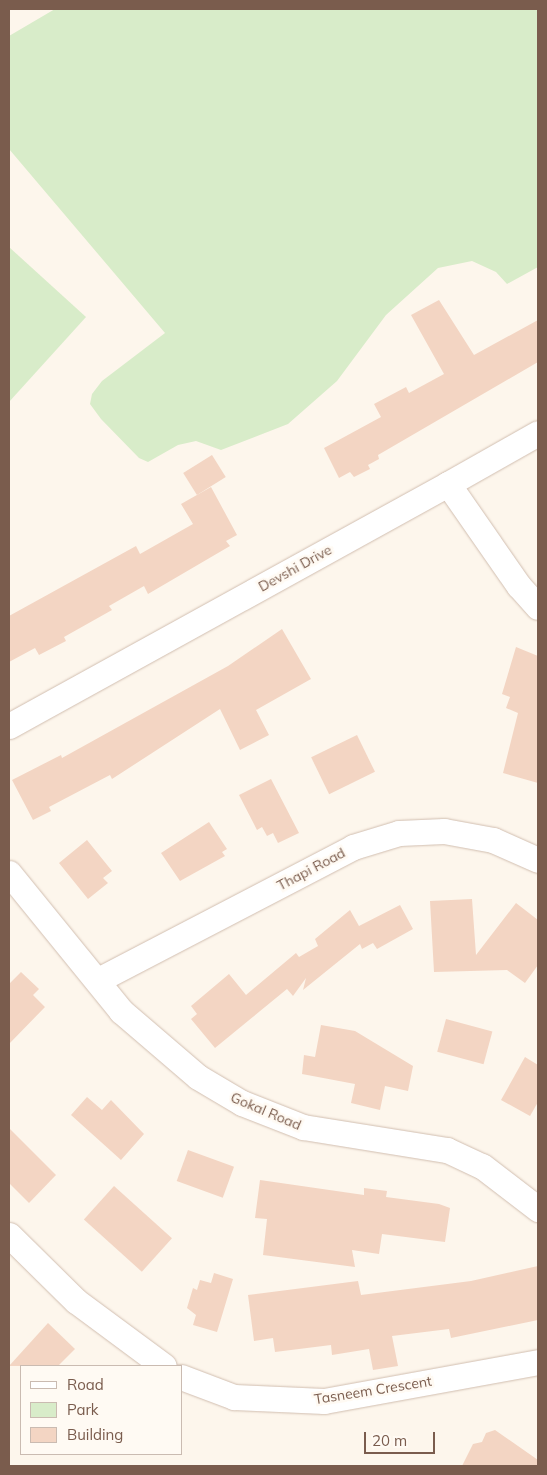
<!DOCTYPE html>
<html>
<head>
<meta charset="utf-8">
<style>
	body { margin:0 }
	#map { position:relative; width:547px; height:1475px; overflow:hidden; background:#fdf6ec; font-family:Mulish,sans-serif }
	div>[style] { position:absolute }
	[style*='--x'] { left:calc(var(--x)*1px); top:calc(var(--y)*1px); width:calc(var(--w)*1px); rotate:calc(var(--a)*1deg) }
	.green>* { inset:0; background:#d8ecc9 }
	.building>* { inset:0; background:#f3d5c3; transform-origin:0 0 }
	.roads { filter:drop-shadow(0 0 1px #d1beb0) drop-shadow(0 0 1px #d1beb0) }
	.minor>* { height:25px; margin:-12.5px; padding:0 12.5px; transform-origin:12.5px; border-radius:12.5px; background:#fff }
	span { translate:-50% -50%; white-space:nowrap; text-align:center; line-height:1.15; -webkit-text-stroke:5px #fffaf3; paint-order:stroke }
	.street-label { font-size:14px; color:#7a5c4d }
	.frame { position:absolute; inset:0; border:10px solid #7a5c4d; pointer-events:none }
	.legend { position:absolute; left:20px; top:1365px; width:162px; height:90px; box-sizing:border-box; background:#fffaf3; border:1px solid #cabbb1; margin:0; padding:6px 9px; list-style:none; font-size:15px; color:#7a5c4d }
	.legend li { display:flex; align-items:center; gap:10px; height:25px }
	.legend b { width:25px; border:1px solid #cabbb1 }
	.scale { position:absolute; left:364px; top:1432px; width:71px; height:22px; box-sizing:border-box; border:2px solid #7a5c4d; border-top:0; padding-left:6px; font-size:15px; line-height:18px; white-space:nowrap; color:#7a5c4d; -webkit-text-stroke:4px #fffaf3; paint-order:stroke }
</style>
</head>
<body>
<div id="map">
	<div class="green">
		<div style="clip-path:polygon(55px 9px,538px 9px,538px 267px,507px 284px,496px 272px,472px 261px,438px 268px,386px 315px,337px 381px,288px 424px,221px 450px,196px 441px,178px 445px,148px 462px,139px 458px,101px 419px,90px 404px,92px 394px,102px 381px,165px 333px,9px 149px,9px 36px)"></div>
		<div style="clip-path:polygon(9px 247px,86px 317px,9px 402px)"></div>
	</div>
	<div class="building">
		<div style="clip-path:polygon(439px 300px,474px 355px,538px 320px,538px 362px,378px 455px,379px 459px,368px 465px,370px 469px,354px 477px,350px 472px,339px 478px,324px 448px,381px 417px,374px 404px,406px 387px,409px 393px,444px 374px,411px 315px)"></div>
		<div style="left:212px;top:455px;width:26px;height:34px;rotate:58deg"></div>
		<div style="clip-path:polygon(211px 487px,237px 535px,226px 541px,230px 546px,148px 594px,144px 586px,109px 606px,112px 610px,64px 637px,66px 641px,39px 655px,35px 648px,9px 662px,9px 616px,136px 546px,140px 554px,193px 524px,181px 504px)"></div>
		<div style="clip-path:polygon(282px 629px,311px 679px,256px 710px,269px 735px,240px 750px,220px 709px,112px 779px,110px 775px,49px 807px,51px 811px,33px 820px,12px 780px,61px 755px,62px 758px,228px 666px)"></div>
		<div style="clip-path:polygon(516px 647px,538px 656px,538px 783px,503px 773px,518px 713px,506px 708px,510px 697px,502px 694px)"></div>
		<div style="left:357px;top:735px;width:41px;height:51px;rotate:64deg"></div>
		<div style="clip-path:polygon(271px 779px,299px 833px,278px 843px,273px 833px,267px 836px,262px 827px,257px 830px,239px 795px)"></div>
		<div style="clip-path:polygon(209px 822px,227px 849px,222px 852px,225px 856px,180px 881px,161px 853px)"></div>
		<div style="clip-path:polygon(87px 840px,112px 871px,103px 878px,108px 883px,88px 899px,59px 863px)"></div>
		<div style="clip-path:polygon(472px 899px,476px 955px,516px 903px,538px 920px,538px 965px,525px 983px,507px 970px,434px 972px,430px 901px)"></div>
		<div style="clip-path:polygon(400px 905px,413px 929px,377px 949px,373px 943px,362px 949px,360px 944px,303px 990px,306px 978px,293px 996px,287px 989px,215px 1048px,191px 1019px,197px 1014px,191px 1006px,229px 974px,246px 995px,296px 953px,299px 957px,318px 946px,315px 939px,350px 910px,359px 926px)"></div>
		<div style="clip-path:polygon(21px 972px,39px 989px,33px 995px,45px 1007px,9px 1044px,9px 984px)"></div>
		<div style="left:446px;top:1019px;width:48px;height:34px;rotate:15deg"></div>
		<div style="clip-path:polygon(321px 1025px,355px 1031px,413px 1066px,408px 1091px,385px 1086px,380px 1110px,351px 1103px,355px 1084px,302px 1074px,304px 1055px,315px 1057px)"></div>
		<div style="clip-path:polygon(525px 1057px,538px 1065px,538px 1102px,530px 1116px,501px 1100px)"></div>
		<div style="clip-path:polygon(87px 1097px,102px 1110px,111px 1100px,144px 1134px,121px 1160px,71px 1115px)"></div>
		<div style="clip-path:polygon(9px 1128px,56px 1175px,29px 1203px,9px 1183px)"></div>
		<div style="left:188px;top:1150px;width:49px;height:33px;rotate:20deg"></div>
		<div style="clip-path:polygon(260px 1180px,364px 1195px,364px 1188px,387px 1191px,386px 1197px,439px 1204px,450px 1208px,445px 1242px,382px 1234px,379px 1254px,352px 1250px,355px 1267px,263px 1255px,267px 1219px,255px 1218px)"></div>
		<div style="left:114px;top:1186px;width:78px;height:45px;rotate:42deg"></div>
		<div style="clip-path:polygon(538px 1266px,538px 1320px,451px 1338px,449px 1329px,392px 1336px,398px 1366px,373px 1370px,369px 1349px,332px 1355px,331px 1345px,275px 1352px,273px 1338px,254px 1341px,248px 1295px,358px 1281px,361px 1295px,471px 1281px)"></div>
		<div style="clip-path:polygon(214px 1273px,233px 1279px,217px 1332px,193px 1325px,196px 1315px,187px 1308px,193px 1288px,197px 1290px,200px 1280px,211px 1283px)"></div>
		<div style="clip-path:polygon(48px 1323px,75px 1349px,58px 1366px,9px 1366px)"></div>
		<div style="clip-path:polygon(495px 1430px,538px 1460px,538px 1466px,462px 1466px,473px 1444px,482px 1442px,486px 1433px)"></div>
	</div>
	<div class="roads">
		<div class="minor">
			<div style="--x:448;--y:484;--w:103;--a:-29.5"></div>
			<div style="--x:9;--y:726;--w:501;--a:-28.87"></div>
			<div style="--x:448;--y:484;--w:124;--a:55.2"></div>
			<div style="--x:519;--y:586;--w:28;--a:48"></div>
			<div style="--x:9;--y:873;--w:178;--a:50.9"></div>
			<div style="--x:121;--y:1011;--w:101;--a:40.6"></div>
			<div style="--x:198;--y:1077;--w:51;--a:30.6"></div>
			<div style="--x:242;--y:1103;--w:66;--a:21.5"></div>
			<div style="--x:303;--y:1127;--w:146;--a:9.1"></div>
			<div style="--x:447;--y:1150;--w:38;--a:25"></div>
			<div style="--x:482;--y:1166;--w:71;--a:37.5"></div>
			<div style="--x:98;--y:980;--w:288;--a:-27.5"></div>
			<div style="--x:353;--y:847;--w:48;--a:-16.9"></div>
			<div style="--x:399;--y:833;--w:45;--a:-2.5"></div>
			<div style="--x:444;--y:831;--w:50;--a:10.4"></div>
			<div style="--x:493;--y:840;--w:49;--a:24"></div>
			<div style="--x:9;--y:1235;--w:94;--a:44.6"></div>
			<div style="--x:76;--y:1301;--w:109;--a:36.5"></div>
			<div style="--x:181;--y:1377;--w:57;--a:20.7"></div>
			<div style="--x:234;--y:1397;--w:90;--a:2.5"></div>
			<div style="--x:324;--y:1401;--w:218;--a:-10.3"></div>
		</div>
	</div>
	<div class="street-label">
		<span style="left:295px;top:568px;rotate:-29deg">Devshi Drive</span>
		<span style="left:311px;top:869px;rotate:-28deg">Thapi Road</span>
		<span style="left:266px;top:1111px;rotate:23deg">Gokal Road</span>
		<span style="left:373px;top:1390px;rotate:-9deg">Tasneem Crescent</span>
	</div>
	<div class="frame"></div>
	<ul class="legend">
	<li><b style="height:6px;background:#fff"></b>Road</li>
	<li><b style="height:14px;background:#d8ecc9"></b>Park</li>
	<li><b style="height:14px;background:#f3d5c3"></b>Building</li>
	</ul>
	<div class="scale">20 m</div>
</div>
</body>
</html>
